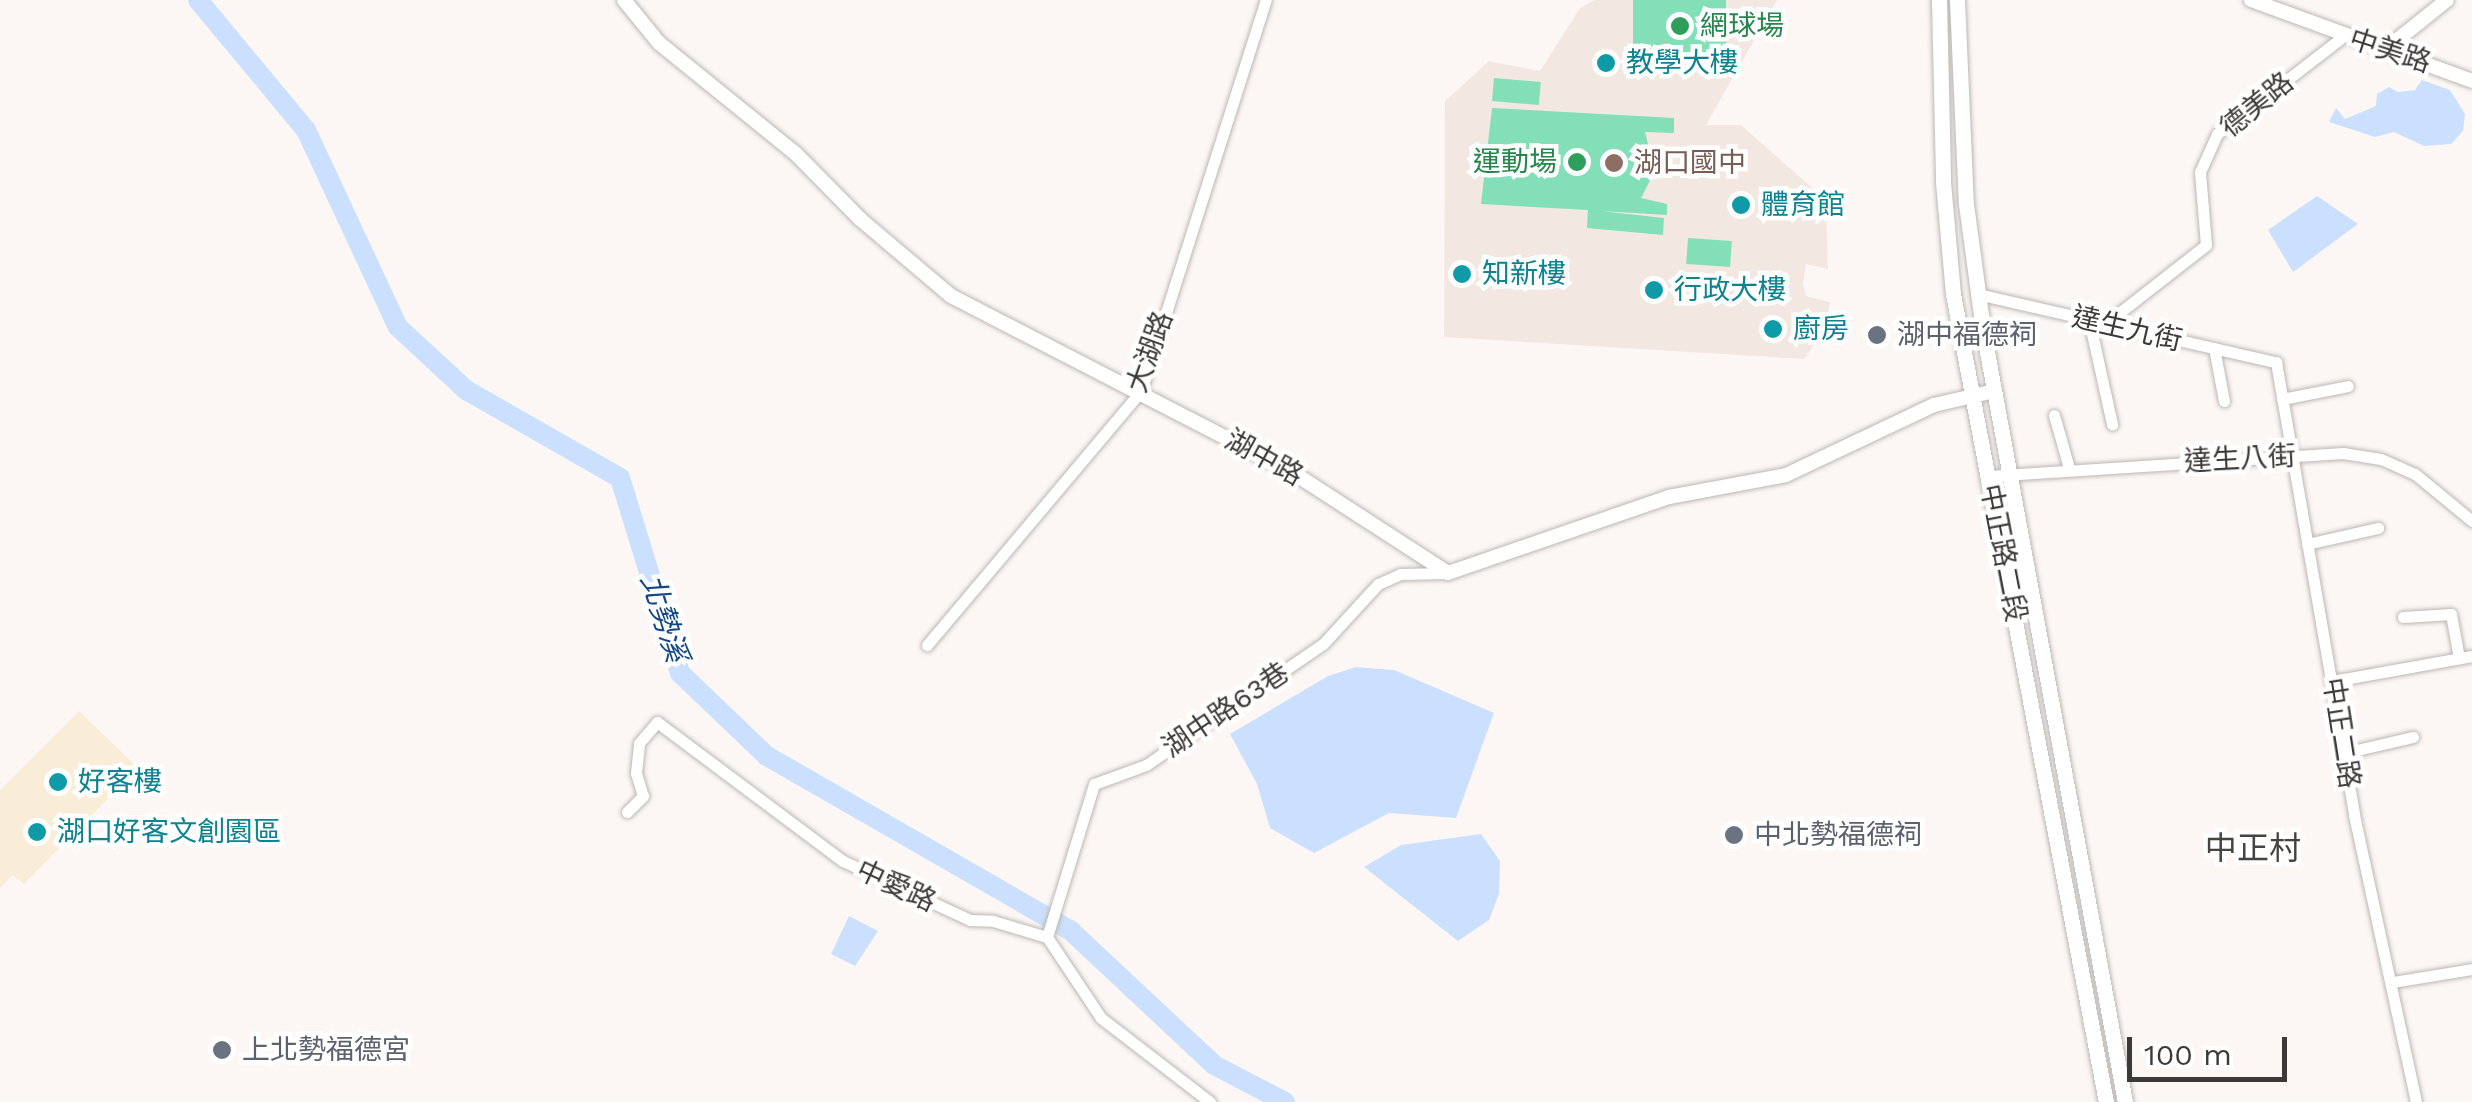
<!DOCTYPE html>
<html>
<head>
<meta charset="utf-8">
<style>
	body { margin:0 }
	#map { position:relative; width:2472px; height:1102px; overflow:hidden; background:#fcf7f4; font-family:"Work Sans","Noto Sans TC",sans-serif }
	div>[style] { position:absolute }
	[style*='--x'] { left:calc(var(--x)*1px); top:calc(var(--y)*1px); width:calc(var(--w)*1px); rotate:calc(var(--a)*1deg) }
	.commercial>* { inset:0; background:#f9edd8 }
	.built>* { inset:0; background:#f3e8e1 }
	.green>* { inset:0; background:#82dfb7; transform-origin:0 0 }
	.water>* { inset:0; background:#cbe0fe }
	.river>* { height:20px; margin:-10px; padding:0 10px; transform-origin:10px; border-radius:10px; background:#cbe0fe }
	.roads { filter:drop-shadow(0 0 2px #bbb7b4) drop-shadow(0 0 2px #bbb7b4) }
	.minor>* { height:11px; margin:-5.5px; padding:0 5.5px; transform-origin:5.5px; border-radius:5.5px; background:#fff }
	.tertiary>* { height:14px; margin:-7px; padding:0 7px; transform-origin:7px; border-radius:7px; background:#fff }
	.secondary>* { height:15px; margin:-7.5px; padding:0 7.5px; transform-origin:7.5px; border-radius:7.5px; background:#fff }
	.dots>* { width:28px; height:28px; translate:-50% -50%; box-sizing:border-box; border:5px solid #fff; border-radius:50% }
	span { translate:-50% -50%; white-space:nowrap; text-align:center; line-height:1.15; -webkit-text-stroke:9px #fff; paint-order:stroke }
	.leisure-label { font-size:28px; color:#27864d }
	.left { translate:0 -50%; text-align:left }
	.right { translate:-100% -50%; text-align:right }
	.street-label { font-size:28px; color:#3c3a39 }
	.culture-label { font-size:28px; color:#0d838f }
	.education-label { font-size:28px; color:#785e54 }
	.worship-label { font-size:28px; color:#5b616d }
	.water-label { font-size:30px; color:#154786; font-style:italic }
	.quarter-label { font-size:32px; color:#464340 }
	.scale { position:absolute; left:2127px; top:1037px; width:160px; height:45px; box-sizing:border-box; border:5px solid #3c3a39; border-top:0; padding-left:12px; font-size:30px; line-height:35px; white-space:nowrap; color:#3c3a39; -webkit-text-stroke:8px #fff; paint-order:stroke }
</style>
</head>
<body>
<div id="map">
	<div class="commercial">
		<div style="clip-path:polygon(79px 711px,138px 768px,24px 884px,13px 875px,0 888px,0 790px)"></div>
	</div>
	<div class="built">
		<div style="clip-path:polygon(1595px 0,1777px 0,1706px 125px,1741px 125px,1826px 200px,1828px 269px,1806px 264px,1803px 284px,1806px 296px,1830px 302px,1825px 330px,1804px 359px,1444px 337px,1445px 101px,1489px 61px,1540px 71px,1580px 8px)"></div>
	</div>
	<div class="green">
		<div style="left:1633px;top:0;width:93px;height:53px"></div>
		<div style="left:1494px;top:78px;width:47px;height:23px;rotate:5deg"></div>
		<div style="clip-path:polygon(1492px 108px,1674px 118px,1674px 133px,1645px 132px,1655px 171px,1641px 198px,1667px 204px,1667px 215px,1601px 211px,1664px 218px,1663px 235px,1587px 228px,1588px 210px,1481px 204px)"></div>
		<div style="left:1688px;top:238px;width:44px;height:26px;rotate:4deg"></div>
	</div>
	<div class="water">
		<div style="clip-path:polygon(2422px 80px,2450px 90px,2465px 114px,2463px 131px,2451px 144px,2424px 146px,2394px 132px,2375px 137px,2329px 122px,2336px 108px,2345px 119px,2376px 106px,2377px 94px,2389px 87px,2398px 92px,2415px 90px)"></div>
		<div style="clip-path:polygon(2317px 196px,2358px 224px,2293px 272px,2268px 230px)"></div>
		<div style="clip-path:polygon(1356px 667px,1394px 670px,1494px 713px,1456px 818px,1389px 813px,1314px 853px,1270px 828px,1257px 784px,1230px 734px,1328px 676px)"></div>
		<div style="clip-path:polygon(1481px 834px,1500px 861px,1499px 894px,1489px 920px,1458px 941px,1364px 867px,1401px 845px)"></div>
		<div style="clip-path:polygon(849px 916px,878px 931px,855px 966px,831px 954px)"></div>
	</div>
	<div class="river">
		<div style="--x:198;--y:0;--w:169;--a:50.3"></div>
		<div style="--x:306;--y:130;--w:217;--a:65"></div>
		<div style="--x:398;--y:327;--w:93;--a:42.8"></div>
		<div style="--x:466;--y:390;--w:177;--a:29.7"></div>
		<div style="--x:620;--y:478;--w:204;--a:72.9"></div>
		<div style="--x:680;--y:673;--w:120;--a:43.7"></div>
		<div style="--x:767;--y:756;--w:351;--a:29.9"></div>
		<div style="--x:1071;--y:931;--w:196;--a:43.1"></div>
		<div style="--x:1214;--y:1065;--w:80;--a:27.5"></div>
	</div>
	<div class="roads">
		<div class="minor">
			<div style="--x:1978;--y:294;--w:306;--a:12.9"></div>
			<div style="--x:2276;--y:362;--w:460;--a:80.2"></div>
			<div style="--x:2354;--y:815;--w:294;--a:77.8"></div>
			<div style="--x:2089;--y:320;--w:107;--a:77.5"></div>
			<div style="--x:2105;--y:324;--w:128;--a:-38"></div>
			<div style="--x:2206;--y:245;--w:73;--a:-94.7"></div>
			<div style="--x:2200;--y:172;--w:42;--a:-65.9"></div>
			<div style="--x:2217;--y:134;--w:160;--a:-37.7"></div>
			<div style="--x:2214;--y:348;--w:54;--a:79.3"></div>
			<div style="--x:2282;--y:399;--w:67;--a:-11.1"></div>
			<div style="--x:2054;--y:415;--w:55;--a:74.2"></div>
			<div style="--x:1988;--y:476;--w:356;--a:-3.7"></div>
			<div style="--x:2343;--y:453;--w:38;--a:9"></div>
			<div style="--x:2381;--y:459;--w:37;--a:24"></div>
			<div style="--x:2415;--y:474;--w:74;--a:39.5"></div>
			<div style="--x:2307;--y:544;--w:73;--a:-12.7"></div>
			<div style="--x:2403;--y:617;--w:48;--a:-3.6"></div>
			<div style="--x:2451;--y:614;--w:45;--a:79.7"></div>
			<div style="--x:927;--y:645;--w:332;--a:-49.9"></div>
			<div style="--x:1141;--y:391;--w:410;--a:-72.3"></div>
			<div style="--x:2333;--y:681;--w:141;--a:-10.2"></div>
			<div style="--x:2344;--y:753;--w:71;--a:-13.1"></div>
			<div style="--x:627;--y:812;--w:23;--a:-45"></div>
			<div style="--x:643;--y:796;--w:24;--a:-107"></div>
			<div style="--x:636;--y:773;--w:30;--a:-84"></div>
			<div style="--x:639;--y:743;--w:28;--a:-49"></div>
			<div style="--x:657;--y:722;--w:232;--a:36.8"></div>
			<div style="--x:843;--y:861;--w:140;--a:24.9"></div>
			<div style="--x:970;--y:920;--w:23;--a:2"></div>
			<div style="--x:993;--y:921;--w:56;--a:16.5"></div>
			<div style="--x:1047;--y:937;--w:97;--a:56.3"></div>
			<div style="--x:1101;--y:1018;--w:138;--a:37.6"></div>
			<div style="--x:1047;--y:937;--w:160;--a:-72.9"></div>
			<div style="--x:1094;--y:784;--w:55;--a:-20.1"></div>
			<div style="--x:1146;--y:765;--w:214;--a:-34.4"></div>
			<div style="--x:1323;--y:644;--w:81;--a:-47.5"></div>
			<div style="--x:1378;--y:584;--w:24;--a:-24"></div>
			<div style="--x:1400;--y:574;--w:48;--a:-1.2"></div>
			<div style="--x:2393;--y:982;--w:80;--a:-9.3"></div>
		</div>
		<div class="tertiary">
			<div style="--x:624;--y:0;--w:55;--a:50.9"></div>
			<div style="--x:659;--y:43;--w:176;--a:39"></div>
			<div style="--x:796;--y:154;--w:91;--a:45.4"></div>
			<div style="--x:860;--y:219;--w:119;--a:40.2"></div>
			<div style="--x:951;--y:296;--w:384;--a:27.3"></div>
			<div style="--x:1292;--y:472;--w:186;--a:32.9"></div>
			<div style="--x:1448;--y:573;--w:234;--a:-19"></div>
			<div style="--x:1669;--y:497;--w:119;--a:-10.6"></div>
			<div style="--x:1786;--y:475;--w:164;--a:-25.3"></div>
			<div style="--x:1934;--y:405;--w:62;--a:-13.1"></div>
			<div style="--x:2251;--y:0;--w:235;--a:20.1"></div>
			<div style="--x:2386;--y:49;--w:78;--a:-38.8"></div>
		</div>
		<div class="secondary">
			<div style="--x:1939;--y:0;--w:182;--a:88.7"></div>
			<div style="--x:1943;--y:182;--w:112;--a:84.9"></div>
			<div style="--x:1953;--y:294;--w:822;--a:79.28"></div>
			<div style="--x:1957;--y:0;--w:204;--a:87.5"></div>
			<div style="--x:1966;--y:204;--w:127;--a:82.3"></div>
			<div style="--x:1983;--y:330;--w:785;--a:79.58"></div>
		</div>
	</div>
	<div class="dots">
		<div style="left:1680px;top:26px;background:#2e9e5b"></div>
		<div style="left:1606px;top:63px;background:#0f9aa8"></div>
		<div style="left:1577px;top:162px;background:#2e9e5b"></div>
		<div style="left:1614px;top:163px;background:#8d6e63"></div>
		<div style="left:1741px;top:205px;background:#0f9aa8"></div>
		<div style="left:1462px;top:274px;background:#0f9aa8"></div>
		<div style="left:1654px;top:290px;background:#0f9aa8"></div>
		<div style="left:1773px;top:329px;background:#0f9aa8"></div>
		<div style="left:1877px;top:335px;background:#6b7280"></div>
		<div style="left:58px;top:782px;background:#0f9aa8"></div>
		<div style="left:37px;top:832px;background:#0f9aa8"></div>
		<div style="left:1734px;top:835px;background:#6b7280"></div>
		<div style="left:222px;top:1050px;background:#6b7280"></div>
	</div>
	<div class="leisure-label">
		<span class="left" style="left:1700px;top:26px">網球場</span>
		<span class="right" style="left:1557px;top:162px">運動場</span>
	</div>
	<div class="street-label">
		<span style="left:2390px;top:51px;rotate:18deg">中美路</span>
		<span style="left:2257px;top:105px;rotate:-39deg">德美路</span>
		<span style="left:2127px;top:329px;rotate:13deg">達生九街</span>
		<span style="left:1150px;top:352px;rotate:-70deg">大湖路</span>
		<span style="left:1264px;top:458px;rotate:29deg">湖中路</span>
		<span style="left:2240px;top:459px;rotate:-3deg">達生八街</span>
		<span style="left:2003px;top:553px;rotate:79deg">中正路二段</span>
		<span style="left:1226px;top:710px;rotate:-34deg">湖中路63巷</span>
		<span style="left:2341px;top:733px;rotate:81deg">中正二路</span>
		<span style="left:896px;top:886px;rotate:25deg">中愛路</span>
	</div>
	<div class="culture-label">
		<span class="left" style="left:1626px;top:63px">教學大樓</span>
		<span class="left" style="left:1761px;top:205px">體育館</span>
		<span class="left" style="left:1482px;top:274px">知新樓</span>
		<span class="left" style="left:1674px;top:290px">行政大樓</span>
		<span class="left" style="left:1793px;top:329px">廚房</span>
		<span class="left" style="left:78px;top:782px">好客樓</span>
		<span class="left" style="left:57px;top:832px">湖口好客文創園區</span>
	</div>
	<div class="education-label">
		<span class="left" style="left:1634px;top:163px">湖口國中</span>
	</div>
	<div class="worship-label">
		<span class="left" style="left:1897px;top:335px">湖中福德祠</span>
		<span class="left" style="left:1754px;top:835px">中北勢福德祠</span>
		<span class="left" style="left:242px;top:1050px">上北勢福德宮</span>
	</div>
	<div class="water-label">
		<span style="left:664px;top:618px;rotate:72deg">北勢溪</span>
	</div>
	<div class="quarter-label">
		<span style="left:2253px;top:848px">中正村</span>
	</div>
	<div class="scale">100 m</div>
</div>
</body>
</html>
